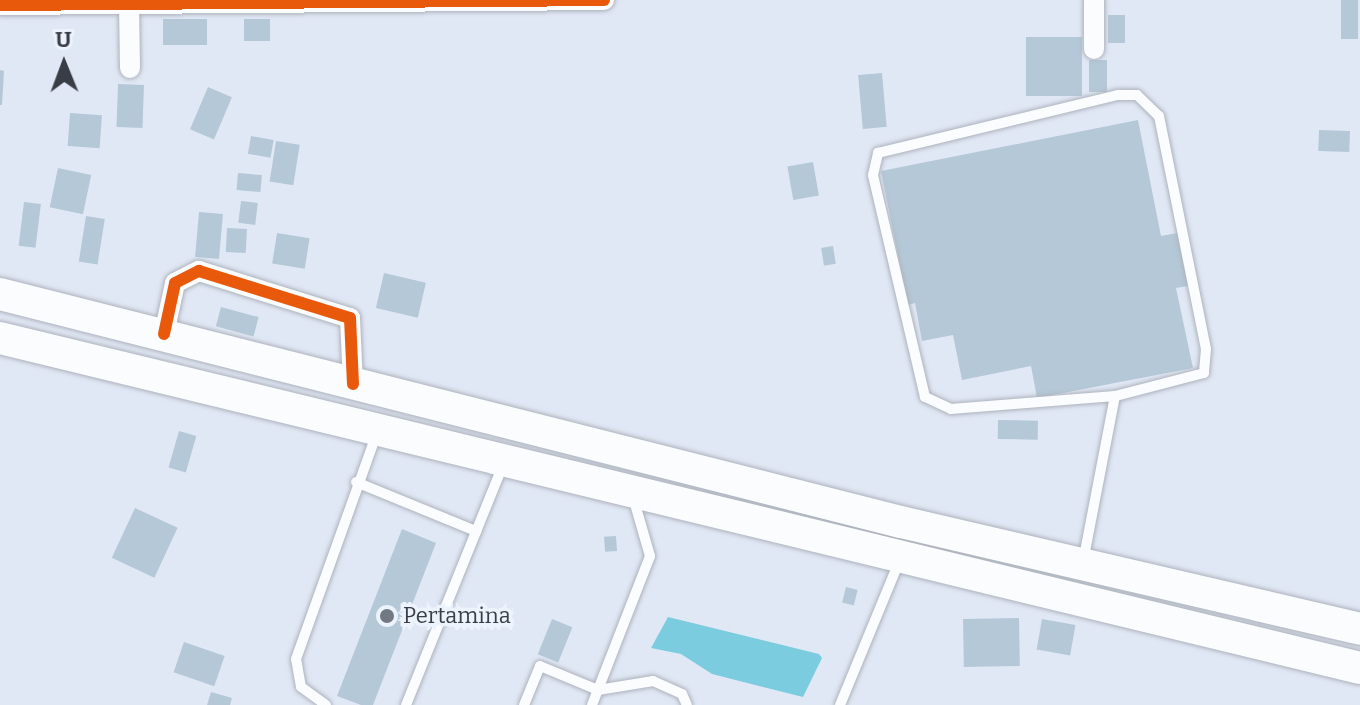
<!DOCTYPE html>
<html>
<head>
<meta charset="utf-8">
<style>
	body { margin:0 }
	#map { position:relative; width:1360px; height:705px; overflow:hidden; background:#e1e8f5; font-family:Bitter,serif }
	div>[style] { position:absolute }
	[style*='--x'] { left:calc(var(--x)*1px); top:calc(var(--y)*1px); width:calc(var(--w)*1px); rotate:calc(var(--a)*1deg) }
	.water>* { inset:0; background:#7cccdf }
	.building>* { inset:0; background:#b5c8d7; transform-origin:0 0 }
	.roads { filter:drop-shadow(0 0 2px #adb3bc) drop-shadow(0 0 2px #adb3bc) }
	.service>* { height:10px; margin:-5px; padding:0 5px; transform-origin:5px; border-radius:5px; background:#fafcfe }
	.minor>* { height:20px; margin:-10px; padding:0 10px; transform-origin:10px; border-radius:10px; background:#fafcfe }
	.trunk>* { height:32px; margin:-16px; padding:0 16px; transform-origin:16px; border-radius:16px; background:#fafcfe }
	.cycleway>* { height:12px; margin:-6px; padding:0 6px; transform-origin:6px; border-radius:6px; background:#e8590c }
	.dots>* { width:22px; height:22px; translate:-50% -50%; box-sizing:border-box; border:4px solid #edf3fc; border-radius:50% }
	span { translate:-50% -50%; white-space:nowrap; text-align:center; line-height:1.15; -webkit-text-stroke:7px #edf3fc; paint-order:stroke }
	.poi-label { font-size:22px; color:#383d46 }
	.left { translate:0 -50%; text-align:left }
	.north { position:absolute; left:24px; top:24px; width:80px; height:80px; -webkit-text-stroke:6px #edf3fc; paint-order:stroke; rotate:359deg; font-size:22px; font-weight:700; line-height:32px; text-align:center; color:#383d46 }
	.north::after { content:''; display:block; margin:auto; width:28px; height:36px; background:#383d46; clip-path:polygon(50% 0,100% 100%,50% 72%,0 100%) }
</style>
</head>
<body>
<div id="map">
	<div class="water">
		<div style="clip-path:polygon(668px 617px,819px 654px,822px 658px,803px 697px,712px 674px,681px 654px,651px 648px)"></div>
	</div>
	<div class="building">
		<div style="left:1341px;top:0;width:17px;height:39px"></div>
		<div style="left:1108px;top:15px;width:17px;height:28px"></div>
		<div style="left:163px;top:19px;width:44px;height:26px"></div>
		<div style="left:244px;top:19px;width:26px;height:22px"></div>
		<div style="left:1026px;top:37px;width:56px;height:59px"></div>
		<div style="left:1089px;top:60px;width:18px;height:32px"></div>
		<div style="clip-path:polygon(0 70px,4px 71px,2px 105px,0 105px)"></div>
		<div style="left:882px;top:73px;width:54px;height:24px;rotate:85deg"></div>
		<div style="left:118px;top:84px;width:26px;height:43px;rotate:2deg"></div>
		<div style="left:208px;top:87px;width:26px;height:46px;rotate:23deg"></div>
		<div style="left:70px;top:113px;width:32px;height:33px;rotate:4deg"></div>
		<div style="clip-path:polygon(1138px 120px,1161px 236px,1177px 233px,1188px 286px,1176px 288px,1193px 368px,1037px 398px,1031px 366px,962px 380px,953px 335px,922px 341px,915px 303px,908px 305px,881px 171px)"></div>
		<div style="left:1319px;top:130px;width:31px;height:21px;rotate:2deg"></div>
		<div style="left:251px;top:136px;width:23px;height:18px;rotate:10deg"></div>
		<div style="left:276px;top:141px;width:24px;height:41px;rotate:9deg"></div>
		<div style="left:813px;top:162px;width:34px;height:26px;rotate:80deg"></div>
		<div style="left:58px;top:168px;width:34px;height:40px;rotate:12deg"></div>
		<div style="left:238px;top:173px;width:24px;height:17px;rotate:5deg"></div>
		<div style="left:241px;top:201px;width:17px;height:22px;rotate:7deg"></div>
		<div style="left:24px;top:202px;width:17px;height:44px;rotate:7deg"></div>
		<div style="left:199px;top:212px;width:24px;height:45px;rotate:5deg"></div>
		<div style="left:86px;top:216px;width:19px;height:46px;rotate:9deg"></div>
		<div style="left:227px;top:228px;width:20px;height:24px;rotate:3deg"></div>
		<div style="left:277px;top:233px;width:33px;height:31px;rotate:9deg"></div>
		<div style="left:833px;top:246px;width:18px;height:12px;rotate:81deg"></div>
		<div style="left:384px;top:273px;width:43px;height:36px;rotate:13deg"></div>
		<div style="left:221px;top:307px;width:39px;height:20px;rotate:15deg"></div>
		<div style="left:998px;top:420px;width:40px;height:19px;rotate:1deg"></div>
		<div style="left:179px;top:431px;width:18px;height:38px;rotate:16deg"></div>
		<div style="left:135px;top:508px;width:47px;height:55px;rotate:25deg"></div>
		<div style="clip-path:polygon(402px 529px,436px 543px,373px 705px,361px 705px,337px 696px)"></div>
		<div style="left:616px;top:536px;width:15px;height:12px;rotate:86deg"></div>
		<div style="left:846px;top:587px;width:12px;height:16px;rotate:14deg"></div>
		<div style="left:1019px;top:618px;width:48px;height:56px;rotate:89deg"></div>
		<div style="left:552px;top:619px;width:22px;height:38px;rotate:22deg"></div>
		<div style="left:1042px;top:619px;width:34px;height:31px;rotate:10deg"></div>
		<div style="left:184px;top:642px;width:43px;height:32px;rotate:19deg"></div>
		<div style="clip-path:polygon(211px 692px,232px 698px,230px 705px,207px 705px)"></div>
	</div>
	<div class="roads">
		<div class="service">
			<div style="--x:1118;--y:95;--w:19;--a:0"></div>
			<div style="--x:1137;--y:95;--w:30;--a:44"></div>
			<div style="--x:1159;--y:116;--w:238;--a:78.6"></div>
			<div style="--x:1206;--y:349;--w:24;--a:95"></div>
			<div style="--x:1204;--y:373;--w:92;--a:165.5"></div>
			<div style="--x:1115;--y:396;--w:165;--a:175.5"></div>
			<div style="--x:951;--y:409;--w:29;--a:-155"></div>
			<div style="--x:925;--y:397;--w:228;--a:-103.2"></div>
			<div style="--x:873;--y:175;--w:23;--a:-77"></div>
			<div style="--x:878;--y:153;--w:247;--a:-13.6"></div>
			<div style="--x:356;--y:482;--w:130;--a:22.2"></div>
			<div style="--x:1083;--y:562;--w:169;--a:-79.1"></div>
			<div style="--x:326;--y:705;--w:31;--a:-144"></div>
			<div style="--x:301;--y:687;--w:28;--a:-100"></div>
			<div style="--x:296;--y:659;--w:237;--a:-70.3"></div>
			<div style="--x:406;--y:705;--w:259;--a:-68"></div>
			<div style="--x:524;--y:705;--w:42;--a:-67.7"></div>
			<div style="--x:540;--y:666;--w:63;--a:22.5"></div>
			<div style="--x:598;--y:690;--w:56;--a:-9.3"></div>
			<div style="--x:653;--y:681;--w:32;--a:24"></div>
			<div style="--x:682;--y:694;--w:12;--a:66"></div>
			<div style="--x:592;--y:705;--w:160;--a:-68.7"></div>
			<div style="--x:650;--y:556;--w:61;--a:-106.1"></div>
			<div style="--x:840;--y:705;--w:155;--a:-67.6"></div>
		</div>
		<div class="minor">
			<div style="--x:1094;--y:0;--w:49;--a:90"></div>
			<div style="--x:129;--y:4;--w:64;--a:89.1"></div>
			<div style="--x:0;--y:5;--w:604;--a:-0.47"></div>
			<div style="--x:164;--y:334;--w:52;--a:-77.8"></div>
			<div style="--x:175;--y:283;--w:27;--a:-27"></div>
			<div style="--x:199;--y:271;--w:158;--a:17.3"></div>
			<div style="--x:350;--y:318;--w:66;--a:87.4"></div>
		</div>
		<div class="trunk">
			<div style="--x:0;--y:294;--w:929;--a:14.2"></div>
			<div style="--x:901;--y:522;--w:471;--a:13.1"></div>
			<div style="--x:0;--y:338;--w:1399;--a:13.64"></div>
		</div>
	</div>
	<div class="cycleway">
		<div style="--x:0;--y:5;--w:604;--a:-0.47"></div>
		<div style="--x:164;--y:334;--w:52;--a:-77.8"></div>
		<div style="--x:175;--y:283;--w:27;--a:-27"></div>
		<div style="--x:199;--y:271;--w:158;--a:17.3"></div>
		<div style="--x:350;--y:318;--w:66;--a:87.4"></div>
	</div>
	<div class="dots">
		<div style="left:387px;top:616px;background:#737983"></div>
	</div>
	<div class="poi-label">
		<span class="left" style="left:403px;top:616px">Pertamina</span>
	</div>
	<div class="north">U</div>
</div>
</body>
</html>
